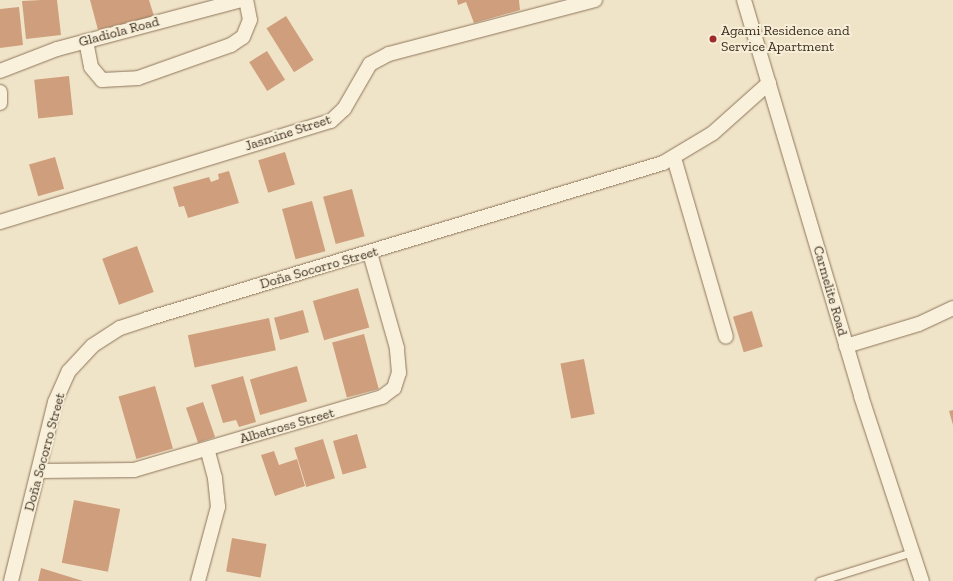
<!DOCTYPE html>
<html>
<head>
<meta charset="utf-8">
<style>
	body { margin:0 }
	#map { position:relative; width:953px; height:581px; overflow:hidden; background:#f0e4c8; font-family:"Zilla Slab",serif }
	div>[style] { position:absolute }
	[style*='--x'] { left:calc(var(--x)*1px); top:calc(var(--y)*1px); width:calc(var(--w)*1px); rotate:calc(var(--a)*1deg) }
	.building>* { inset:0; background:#cf9f7d; transform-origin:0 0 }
	.roads { filter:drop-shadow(0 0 1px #8d765c) drop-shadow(0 0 1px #8d765c) }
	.service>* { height:7px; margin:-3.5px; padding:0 3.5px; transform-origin:3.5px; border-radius:3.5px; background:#faf1dc }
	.minor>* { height:14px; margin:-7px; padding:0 7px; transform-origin:7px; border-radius:7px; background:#faf1dc }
	.dots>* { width:11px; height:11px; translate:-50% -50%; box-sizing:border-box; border:2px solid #f7eed8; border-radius:50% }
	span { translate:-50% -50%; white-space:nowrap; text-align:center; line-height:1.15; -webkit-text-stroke:4px #f7eed8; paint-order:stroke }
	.poi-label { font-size:14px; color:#3d2e20 }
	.left { translate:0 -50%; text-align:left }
	.street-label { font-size:14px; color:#3d2e20 }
</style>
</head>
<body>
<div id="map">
	<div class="building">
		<div style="clip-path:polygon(41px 0,57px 0,61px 35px,26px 39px,22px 1px)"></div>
		<div style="clip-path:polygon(90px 0,149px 0,154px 16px,98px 30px)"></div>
		<div style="clip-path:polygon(457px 0,519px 0,520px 10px,474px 23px,466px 2px,458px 5px)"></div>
		<div style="clip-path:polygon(19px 7px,23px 45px,0 48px,0 9px)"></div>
		<div style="left:286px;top:16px;width:52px;height:23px;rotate:58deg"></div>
		<div style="left:267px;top:51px;width:34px;height:21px;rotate:58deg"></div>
		<div style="left:69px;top:76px;width:39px;height:35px;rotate:84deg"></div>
		<div style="left:285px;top:152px;width:34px;height:28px;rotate:73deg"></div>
		<div style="left:55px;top:157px;width:33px;height:27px;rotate:74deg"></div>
		<div style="clip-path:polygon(229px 171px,239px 203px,188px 218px,184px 206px,179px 207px,173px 187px,209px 177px,211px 182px,219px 179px,218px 174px)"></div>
		<div style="left:352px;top:189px;width:49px;height:30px;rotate:75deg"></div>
		<div style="left:312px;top:201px;width:52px;height:31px;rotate:75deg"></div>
		<div style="left:137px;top:246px;width:49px;height:37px;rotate:70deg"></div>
		<div style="left:358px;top:288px;width:41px;height:47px;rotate:74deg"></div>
		<div style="left:303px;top:310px;width:23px;height:30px;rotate:75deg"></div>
		<div style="left:752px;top:311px;width:37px;height:20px;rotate:73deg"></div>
		<div style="left:269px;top:318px;width:33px;height:83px;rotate:78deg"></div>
		<div style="left:364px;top:334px;width:57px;height:33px;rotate:75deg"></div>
		<div style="left:584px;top:359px;width:56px;height:24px;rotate:79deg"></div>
		<div style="left:297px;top:366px;width:37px;height:49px;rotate:74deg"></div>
		<div style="clip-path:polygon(243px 376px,256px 422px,239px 427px,236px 420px,223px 423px,211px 385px)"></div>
		<div style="left:155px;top:386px;width:65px;height:38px;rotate:74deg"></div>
		<div style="left:203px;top:402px;width:37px;height:18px;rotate:71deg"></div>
		<div style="clip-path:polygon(953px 410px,953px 425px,949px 411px)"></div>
		<div style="left:357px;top:434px;width:35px;height:25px;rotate:74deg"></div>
		<div style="left:323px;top:439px;width:41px;height:30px;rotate:73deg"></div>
		<div style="clip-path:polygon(274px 451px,279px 465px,297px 459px,305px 486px,275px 496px,261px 455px)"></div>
		<div style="left:74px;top:500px;width:47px;height:64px;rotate:11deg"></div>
		<div style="left:232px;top:538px;width:35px;height:34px;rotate:10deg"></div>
		<div style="clip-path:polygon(41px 568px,83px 581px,38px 581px)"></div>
	</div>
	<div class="roads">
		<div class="service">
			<div style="--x:819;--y:581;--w:97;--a:-17.3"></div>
		</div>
		<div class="minor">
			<div style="--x:744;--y:0;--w:413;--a:73.5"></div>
			<div style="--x:861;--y:396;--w:195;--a:71.8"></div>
			<div style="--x:86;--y:41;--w:26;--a:79"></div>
			<div style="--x:91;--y:67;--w:17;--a:50"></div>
			<div style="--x:102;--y:80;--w:36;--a:-3"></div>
			<div style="--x:138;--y:78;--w:99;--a:-19.5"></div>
			<div style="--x:231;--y:45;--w:14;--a:-34"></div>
			<div style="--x:243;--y:37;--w:18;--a:-68"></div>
			<div style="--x:250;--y:20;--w:20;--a:-101"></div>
			<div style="--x:0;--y:71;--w:61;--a:-21.1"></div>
			<div style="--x:57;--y:49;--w:190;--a:-14.9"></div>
			<div style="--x:0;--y:92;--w:11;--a:90"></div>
			<div style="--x:674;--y:158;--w:186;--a:73.8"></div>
			<div style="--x:0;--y:222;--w:346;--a:-17"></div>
			<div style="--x:331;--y:121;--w:18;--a:-43"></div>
			<div style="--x:344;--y:109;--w:52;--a:-60"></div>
			<div style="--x:370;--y:64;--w:21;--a:-28"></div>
			<div style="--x:389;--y:54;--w:213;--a:-14.7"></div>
			<div style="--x:846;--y:346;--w:76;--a:-16.8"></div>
			<div style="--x:919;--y:324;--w:38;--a:-25"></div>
			<div style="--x:40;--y:471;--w:94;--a:-0.6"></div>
			<div style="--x:134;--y:470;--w:259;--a:-16.4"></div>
			<div style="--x:382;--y:397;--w:15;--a:-37"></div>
			<div style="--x:394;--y:388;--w:16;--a:-72"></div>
			<div style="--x:399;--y:373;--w:25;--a:-95"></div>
			<div style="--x:397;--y:348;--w:99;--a:-105.9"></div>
			<div style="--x:11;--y:581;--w:184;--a:-76.2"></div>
			<div style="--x:55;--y:402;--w:34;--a:-66"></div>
			<div style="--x:69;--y:371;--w:34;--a:-47"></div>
			<div style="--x:92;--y:346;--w:33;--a:-33"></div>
			<div style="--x:120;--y:328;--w:28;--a:-18"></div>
			<div style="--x:147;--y:319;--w:539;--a:-16.82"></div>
			<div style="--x:663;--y:163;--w:58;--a:-31"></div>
			<div style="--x:713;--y:133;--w:75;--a:-41.8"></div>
			<div style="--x:198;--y:581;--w:77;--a:-74.9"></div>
			<div style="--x:218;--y:507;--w:29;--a:-96"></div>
			<div style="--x:215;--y:478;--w:30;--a:-105"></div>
		</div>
	</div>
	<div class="dots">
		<div style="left:713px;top:39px;background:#9e2a2b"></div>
	</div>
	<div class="poi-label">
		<span class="left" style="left:721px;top:39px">Agami Residence and<br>Service Apartment</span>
	</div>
	<div class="street-label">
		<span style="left:119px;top:32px;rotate:-15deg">Gladiola Road</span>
		<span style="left:288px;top:133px;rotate:-18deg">Jasmine Street</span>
		<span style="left:319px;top:268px;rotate:-16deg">Doña Socorro Street</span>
		<span style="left:830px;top:291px;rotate:74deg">Carmelite Road</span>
		<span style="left:287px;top:426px;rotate:-16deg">Albatross Street</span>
		<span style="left:45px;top:452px;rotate:-75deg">Doña Socorro Street</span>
	</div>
</div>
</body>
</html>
